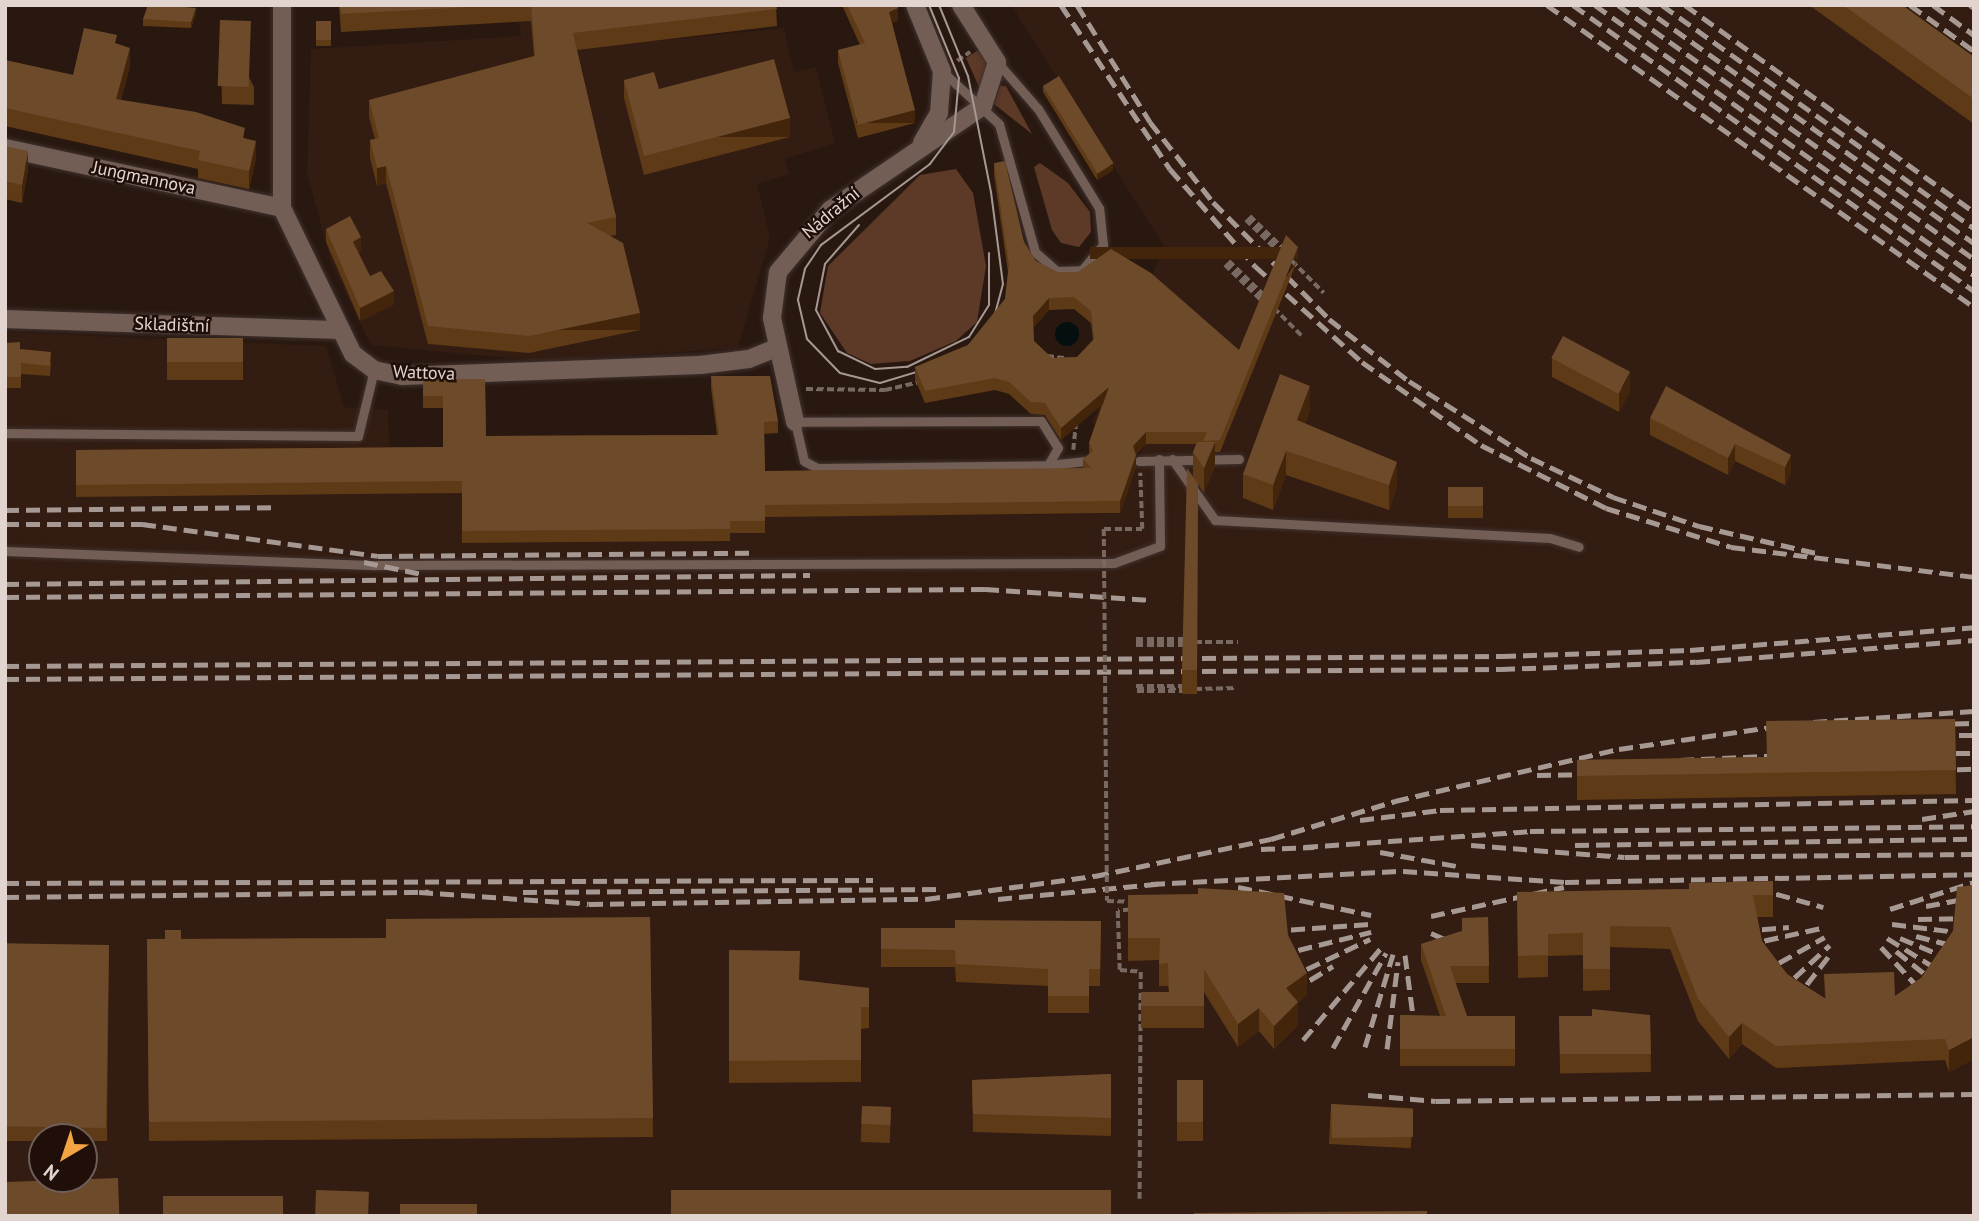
<!DOCTYPE html>
<html>
<head>
<meta charset="utf-8">
<style>
	body { margin:0 }
	#map { position:relative; width:1979px; height:1221px; overflow:hidden; background:#291810; font-family:"PT Sans",sans-serif }
	div>[style] { position:absolute }
	[style*='--x'] { left:calc(var(--x)*1px); top:calc(var(--y)*1px); width:calc(var(--w)*1px); rotate:calc(var(--a)*1deg) }
	.built>* { inset:0; background:#331c11 }
	.green>* { inset:0; background:#5d3928 }
	.water>* { inset:0; background:#041010 }
	.round { border-radius:50% }
	.path>* { height:3.5px; margin-top:-1.75px; transform-origin:0; background:repeating-linear-gradient(90deg,#786962 0 7px,transparent 0 10.5px) }
	.roads { filter:drop-shadow(0 0 2px #3f322f) drop-shadow(0 0 2px #3f322f) }
	.lane>* { height:9px; margin:-4.5px; padding:0 4.5px; transform-origin:4.5px; border-radius:4.5px; background:#735e55 }
	.street>* { height:18px; margin:-9px; padding:0 9px; transform-origin:9px; border-radius:9px; background:#735e55 }
	.tram>* { height:2px; margin:-1px; padding:0 1px; transform-origin:1px; border-radius:1px; background:#a69892 }
	.rail>* { height:5px; margin-top:-2.5px; transform-origin:0; background:repeating-linear-gradient(90deg,#a69892 0 14px,transparent 0 21px) }
	.path-bridge>* { height:3.5px; margin-top:-1.75px; transform-origin:0; background:repeating-linear-gradient(90deg,#786962 0 7px,transparent 0 10.5px) }
	.wall>* { inset:0; background:#5e3a16; transform-origin:0 0 }
	.shaded-wall>* { inset:0; background:#43250b; transform-origin:0 0 }
	.building>* { inset:0; background:#6c4a2a; transform-origin:0 0 }
	span { translate:-50% -50%; white-space:nowrap; text-align:center; line-height:1.15; -webkit-text-stroke:5px #1f0f08; paint-order:stroke }
	.street-label { font-size:18px; color:#e2d5d0 }
	.frame { position:absolute; inset:0; border:7px solid #e2d5d0; pointer-events:none }
	.north { position:absolute; left:28px; top:1123px; width:70px; height:70px; box-sizing:border-box; background:#1f0f08; border:2px solid #6d5e58; border-radius:50%; rotate:219deg; font-size:19px; font-weight:700; line-height:28px; text-align:center; color:#e2d5d0 }
	.north::after { content:''; display:block; margin:auto; width:24px; height:32px; background:#f3a443; clip-path:polygon(50% 0,100% 100%,50% 72%,0 100%) }
</style>
</head>
<body>
<div id="map">
	<div class="built">
		<div style="clip-path:polygon(516px 5px,590px 47px,784px 28px,794px 72px,816px 67px,835px 143px,785px 159px,789px 174px,757px 184px,770px 237px,738px 348px,539px 361px,371px 345px,331px 262px,307px 173px,311px 49px,521px 36px)"></div>
		<div style="clip-path:polygon(evenodd,1011px 5px,1974px 5px,1974px 1216px,5px 1216px,5px 332px,326px 346px,344px 407px,388px 410px,391px 493px,462px 493px,463px 543px,713px 541px,713px 533px,765px 533px,764px 516px,1114px 514px,1145px 444px,1092px 423px,1164px 246px,1011px 5px,42px 1137px,84px 1137px,84px 1179px,42px 1179px,42px 1137px)"></div>
	</div>
	<div class="green">
		<div style="clip-path:polygon(983px 47px,989px 62px,980px 89px,966px 58px)"></div>
		<div style="clip-path:polygon(1000px 86px,1006px 86px,1032px 134px,994px 104px)"></div>
		<div style="clip-path:polygon(1040px 163px,1068px 183px,1090px 212px,1091px 232px,1079px 247px,1061px 243px,1052px 230px,1034px 167px)"></div>
		<div style="clip-path:polygon(956px 169px,973px 193px,986px 266px,977px 322px,956px 341px,910px 361px,871px 364px,847px 353px,820px 313px,828px 266px,920px 175px)"></div>
	</div>
	<div class="water">
		<div class="round" style="left:1055px;top:322px;width:24px;height:24px"></div>
	</div>
	<div class="path">
		<div style="--x:957;--y:61;--w:16;--a:-35"></div>
		<div style="--x:1250;--y:216;--w:46;--a:44.1"></div>
		<div style="--x:1248;--y:218;--w:47;--a:44.1"></div>
		<div style="--x:1246;--y:220;--w:50;--a:44.2"></div>
		<div style="--x:1229;--y:261;--w:50;--a:44.2"></div>
		<div style="--x:1292;--y:261;--w:45;--a:45"></div>
		<div style="--x:1227;--y:263;--w:50;--a:44.2"></div>
		<div style="--x:1225;--y:265;--w:50;--a:44.2"></div>
		<div style="--x:1274;--y:308;--w:42;--a:45"></div>
		<div style="--x:1047;--y:356;--w:17;--a:7"></div>
		<div style="--x:806;--y:389;--w:79;--a:0.7"></div>
		<div style="--x:885;--y:390;--w:35;--a:-13"></div>
		<div style="--x:1073;--y:450;--w:27;--a:-84"></div>
		<div style="--x:1104;--y:529;--w:38;--a:0"></div>
		<div style="--x:1142;--y:529;--w:56;--a:-92"></div>
		<div style="--x:1136;--y:639;--w:51;--a:0"></div>
		<div style="--x:1136;--y:642;--w:51;--a:0"></div>
		<div style="--x:1195;--y:642;--w:43;--a:0"></div>
		<div style="--x:1136;--y:645;--w:51;--a:0"></div>
		<div style="--x:1136;--y:686;--w:51;--a:0"></div>
		<div style="--x:1137;--y:689;--w:50;--a:-1.1"></div>
		<div style="--x:1195;--y:689;--w:42;--a:-1.4"></div>
		<div style="--x:1137;--y:691;--w:45;--a:0"></div>
		<div style="--x:1130;--y:910;--w:12;--a:175"></div>
		<div style="--x:1118;--y:911;--w:59;--a:88.1"></div>
		<div style="--x:1120;--y:970;--w:21;--a:5"></div>
		<div style="--x:1141;--y:972;--w:227;--a:90.3"></div>
	</div>
	<div class="roads">
		<div class="lane">
			<div style="--x:942;--y:71;--w:78;--a:42.9"></div>
			<div style="--x:999;--y:124;--w:133;--a:74.3"></div>
			<div style="--x:1035;--y:252;--w:29;--a:41"></div>
			<div style="--x:1057;--y:271;--w:25;--a:-2"></div>
			<div style="--x:1082;--y:270;--w:33;--a:-50"></div>
			<div style="--x:1103;--y:245;--w:37;--a:-96"></div>
			<div style="--x:1099;--y:208;--w:116;--a:-121.6"></div>
			<div style="--x:1038;--y:109;--w:62;--a:-131.1"></div>
			<div style="--x:5;--y:433;--w:353;--a:0.5"></div>
			<div style="--x:358;--y:436;--w:68;--a:-76.4"></div>
			<div style="--x:1172;--y:459;--w:75;--a:54.8"></div>
			<div style="--x:1215;--y:520;--w:335;--a:3.1"></div>
			<div style="--x:1550;--y:538;--w:30;--a:17"></div>
			<div style="--x:1139;--y:461;--w:100;--a:-1.1"></div>
			<div style="--x:1048;--y:465;--w:20;--a:-60"></div>
			<div style="--x:1058;--y:448;--w:32;--a:-122"></div>
			<div style="--x:1041;--y:421;--w:246;--a:179.8"></div>
			<div style="--x:795;--y:422;--w:40;--a:77"></div>
			<div style="--x:804;--y:461;--w:15;--a:28"></div>
			<div style="--x:817;--y:468;--w:231;--a:-0.7"></div>
			<div style="--x:1048;--y:465;--w:38;--a:-6"></div>
			<div style="--x:5;--y:551;--w:371;--a:2.2"></div>
			<div style="--x:376;--y:565;--w:738;--a:-0.16"></div>
			<div style="--x:1114;--y:563;--w:49;--a:-20.3"></div>
			<div style="--x:1160;--y:546;--w:87;--a:-90.7"></div>
		</div>
		<div class="street">
			<div style="--x:282;--y:5;--w:203;--a:90"></div>
			<div style="--x:282;--y:208;--w:162;--a:64.1"></div>
			<div style="--x:353;--y:354;--w:26;--a:37"></div>
			<div style="--x:374;--y:370;--w:29;--a:12"></div>
			<div style="--x:402;--y:376;--w:298;--a:-2.1"></div>
			<div style="--x:700;--y:365;--w:49;--a:-7"></div>
			<div style="--x:749;--y:359;--w:31;--a:-22"></div>
			<div style="--x:915;--y:5;--w:71;--a:67.8"></div>
			<div style="--x:942;--y:71;--w:42;--a:94.1"></div>
			<div style="--x:939;--y:113;--w:34;--a:120"></div>
			<div style="--x:5;--y:148;--w:283;--a:12.2"></div>
			<div style="--x:5;--y:319;--w:334;--a:1.9"></div>
			<div style="--x:795;--y:422;--w:107;--a:-102.5"></div>
			<div style="--x:772;--y:318;--w:46;--a:-82.6"></div>
			<div style="--x:778;--y:272;--w:81;--a:-50"></div>
			<div style="--x:830;--y:210;--w:185;--a:-34.2"></div>
			<div style="--x:983;--y:106;--w:46;--a:-72.3"></div>
			<div style="--x:997;--y:62;--w:67;--a:-122.3"></div>
		</div>
	</div>
	<div class="tram">
		<div style="--x:929;--y:5;--w:79;--a:67.7"></div>
		<div style="--x:959;--y:78;--w:54;--a:95.3"></div>
		<div style="--x:954;--y:132;--w:40;--a:127"></div>
		<div style="--x:930;--y:164;--w:136;--a:143.4"></div>
		<div style="--x:821;--y:245;--w:29;--a:124"></div>
		<div style="--x:805;--y:269;--w:32;--a:103"></div>
		<div style="--x:798;--y:300;--w:40;--a:77"></div>
		<div style="--x:807;--y:339;--w:47;--a:45.9"></div>
		<div style="--x:840;--y:373;--w:41;--a:14"></div>
		<div style="--x:880;--y:383;--w:55;--a:-16.8"></div>
		<div style="--x:939;--y:5;--w:77;--a:67.8"></div>
		<div style="--x:968;--y:76;--w:118;--a:78.8"></div>
		<div style="--x:991;--y:192;--w:93;--a:82.6"></div>
		<div style="--x:1003;--y:284;--w:39;--a:105"></div>
		<div style="--x:859;--y:225;--w:52;--a:131.1"></div>
		<div style="--x:825;--y:264;--w:47;--a:101.1"></div>
		<div style="--x:816;--y:310;--w:47;--a:61.8"></div>
		<div style="--x:838;--y:351;--w:41;--a:25.9"></div>
		<div style="--x:875;--y:369;--w:32;--a:-4"></div>
		<div style="--x:907;--y:367;--w:69;--a:-25.8"></div>
		<div style="--x:969;--y:337;--w:38;--a:-58"></div>
		<div style="--x:989;--y:305;--w:52;--a:-90"></div>
	</div>
	<div class="rail">
		<div style="--x:1061;--y:5;--w:197;--a:56.4"></div>
		<div style="--x:1170;--y:169;--w:129;--a:48.8"></div>
		<div style="--x:1255;--y:266;--w:144;--a:41.9"></div>
		<div style="--x:1362;--y:362;--w:145;--a:34.9"></div>
		<div style="--x:1481;--y:445;--w:140;--a:26.7"></div>
		<div style="--x:1606;--y:508;--w:131;--a:17.3"></div>
		<div style="--x:1731;--y:547;--w:245;--a:7"></div>
		<div style="--x:1077;--y:5;--w:138;--a:58"></div>
		<div style="--x:1150;--y:122;--w:102;--a:51.8"></div>
		<div style="--x:1213;--y:202;--w:165;--a:45.2"></div>
		<div style="--x:1329;--y:319;--w:101;--a:37.8"></div>
		<div style="--x:1409;--y:381;--w:144;--a:32.3"></div>
		<div style="--x:1531;--y:458;--w:91;--a:25.4"></div>
		<div style="--x:1613;--y:497;--w:91;--a:18.6"></div>
		<div style="--x:1699;--y:526;--w:120;--a:13"></div>
		<div style="--x:1547;--y:5;--w:523;--a:35.27"></div>
		<div style="--x:1573;--y:5;--w:493;--a:35.5"></div>
		<div style="--x:1595;--y:5;--w:465;--a:35.5"></div>
		<div style="--x:1618;--y:5;--w:437;--a:35.5"></div>
		<div style="--x:1640;--y:5;--w:410;--a:35.5"></div>
		<div style="--x:1662;--y:5;--w:384;--a:35.6"></div>
		<div style="--x:1685;--y:5;--w:355;--a:35.6"></div>
		<div style="--x:1910;--y:5;--w:79;--a:35.7"></div>
		<div style="--x:1933;--y:5;--w:51;--a:36.2"></div>
		<div style="--x:1970;--y:5;--w:5;--a:37"></div>
		<div style="--x:5;--y:510;--w:269;--a:-0.6"></div>
		<div style="--x:5;--y:524;--w:137;--a:0"></div>
		<div style="--x:142;--y:524;--w:238;--a:7.7"></div>
		<div style="--x:378;--y:556;--w:372;--a:-0.5"></div>
		<div style="--x:364;--y:562;--w:59;--a:11.7"></div>
		<div style="--x:5;--y:584;--w:805;--a:-0.64"></div>
		<div style="--x:5;--y:597;--w:980;--a:-0.47"></div>
		<div style="--x:985;--y:589;--w:166;--a:3.8"></div>
		<div style="--x:5;--y:666;--w:1497;--a:-0.38"></div>
		<div style="--x:1502;--y:656;--w:188;--a:-1.8"></div>
		<div style="--x:1690;--y:650;--w:285;--a:-4.6"></div>
		<div style="--x:5;--y:679;--w:1496;--a:-0.38"></div>
		<div style="--x:1501;--y:669;--w:195;--a:-2.1"></div>
		<div style="--x:1696;--y:662;--w:279;--a:-4.5"></div>
		<div style="--x:1813;--y:722;--w:161;--a:-3.9"></div>
		<div style="--x:1934;--y:724;--w:40;--a:-1.4"></div>
		<div style="--x:1938;--y:735;--w:36;--a:0"></div>
		<div style="--x:1935;--y:753;--w:39;--a:0"></div>
		<div style="--x:1680;--y:760;--w:105;--a:-2.7"></div>
		<div style="--x:1936;--y:770;--w:38;--a:-2"></div>
		<div style="--x:1537;--y:775;--w:60;--a:-1"></div>
		<div style="--x:1922;--y:819;--w:53;--a:-8.7"></div>
		<div style="--x:1360;--y:820;--w:81;--a:-7.1"></div>
		<div style="--x:1440;--y:810;--w:534;--a:-1.07"></div>
		<div style="--x:1471;--y:845;--w:154;--a:4.5"></div>
		<div style="--x:1625;--y:857;--w:349;--a:-0.5"></div>
		<div style="--x:1575;--y:845;--w:399;--a:-0.9"></div>
		<div style="--x:1304;--y:847;--w:227;--a:-4"></div>
		<div style="--x:1530;--y:831;--w:444;--a:-0.6"></div>
		<div style="--x:1261;--y:849;--w:53;--a:-2.2"></div>
		<div style="--x:1380;--y:852;--w:77;--a:10.4"></div>
		<div style="--x:5;--y:883;--w:868;--a:-0.2"></div>
		<div style="--x:1151;--y:884;--w:252;--a:-3"></div>
		<div style="--x:1403;--y:871;--w:162;--a:3.9"></div>
		<div style="--x:1565;--y:882;--w:409;--a:-1.1"></div>
		<div style="--x:1238;--y:887;--w:136;--a:11.9"></div>
		<div style="--x:1756;--y:888;--w:70;--a:15.8"></div>
		<div style="--x:419;--y:892;--w:170;--a:4"></div>
		<div style="--x:589;--y:904;--w:337;--a:-0.9"></div>
		<div style="--x:926;--y:899;--w:171;--a:-7.8"></div>
		<div style="--x:1095;--y:876;--w:180;--a:-11.9"></div>
		<div style="--x:1271;--y:839;--w:130;--a:-17"></div>
		<div style="--x:1395;--y:801;--w:230;--a:-13.1"></div>
		<div style="--x:1619;--y:749;--w:168;--a:-8.2"></div>
		<div style="--x:523;--y:892;--w:420;--a:-0.4"></div>
		<div style="--x:5;--y:897;--w:424;--a:-0.7"></div>
		<div style="--x:998;--y:899;--w:161;--a:-5.4"></div>
		<div style="--x:1926;--y:906;--w:49;--a:-10.6"></div>
		<div style="--x:1890;--y:909;--w:88;--a:-17.8"></div>
		<div style="--x:1431;--y:916;--w:136;--a:-12.3"></div>
		<div style="--x:1918;--y:919;--w:56;--a:-1"></div>
		<div style="--x:1892;--y:924;--w:83;--a:7"></div>
		<div style="--x:1270;--y:931;--w:100;--a:-4"></div>
		<div style="--x:1741;--y:931;--w:48;--a:-4.8"></div>
		<div style="--x:1431;--y:933;--w:20;--a:24"></div>
		<div style="--x:1916;--y:936;--w:60;--a:14.5"></div>
		<div style="--x:1887;--y:938;--w:102;--a:31.8"></div>
		<div style="--x:1900;--y:938;--w:80;--a:22.7"></div>
		<div style="--x:1744;--y:945;--w:79;--a:-12.4"></div>
		<div style="--x:1881;--y:947;--w:69;--a:47.3"></div>
		<div style="--x:1896;--y:951;--w:56;--a:38.5"></div>
		<div style="--x:1278;--y:955;--w:96;--a:-13.9"></div>
		<div style="--x:1405;--y:955;--w:62;--a:82.5"></div>
		<div style="--x:1761;--y:973;--w:73;--a:-29.4"></div>
		<div style="--x:1288;--y:978;--w:91;--a:-25.4"></div>
		<div style="--x:1292;--y:991;--w:48;--a:-31.4"></div>
		<div style="--x:1779;--y:992;--w:69;--a:-42.7"></div>
		<div style="--x:1794;--y:1001;--w:56;--a:-52.3"></div>
		<div style="--x:1303;--y:1040;--w:121;--a:-49.7"></div>
		<div style="--x:1365;--y:1047;--w:97;--a:-73.2"></div>
		<div style="--x:1333;--y:1048;--w:109;--a:-60.8"></div>
		<div style="--x:1387;--y:1049;--w:88;--a:-82.8"></div>
		<div style="--x:1368;--y:1095;--w:68;--a:5"></div>
		<div style="--x:1436;--y:1101;--w:538;--a:-0.75"></div>
	</div>
	<div class="path-bridge">
		<div style="--x:1104;--y:529;--w:372;--a:89.5"></div>
		<div style="--x:1107;--y:901;--w:25;--a:2"></div>
	</div>
	<div class="wall">
		<div style="clip-path:polygon(339px 5px,776px 5px,777px 26px,577px 50px,616px 217px,616px 235px,610px 236px,640px 330px,529px 353px,428px 344px,386px 183px,377px 186px,370px 158px,370px 140px,375px 139px,369px 117px,369px 100px,534px 56px,531px 21px,341px 32px)"></div>
		<div style="clip-path:polygon(842px 5px,897px 5px,898px 20px,892px 23px,915px 123px,858px 138px,838px 63px,838px 50px,860px 45px)"></div>
		<div style="clip-path:polygon(1809px 5px,1902px 5px,1974px 57px,1974px 124px)"></div>
		<div style="clip-path:polygon(196px 14px,191px 28px,143px 26px,143px 19px)"></div>
		<div style="clip-path:polygon(220px 20px,254px 87px,254px 105px,222px 104px)"></div>
		<div style="left:331px;top:21px;width:25px;height:15px;rotate:90deg"></div>
		<div style="clip-path:polygon(117px 44px,130px 66px,121px 100px,245px 138px,256px 158px,249px 189px,198px 178px,198px 169px,5px 126px,5px 60px,73px 75px)"></div>
		<div style="clip-path:polygon(624px 80px,659px 89px,790px 137px,644px 175px,624px 98px)"></div>
		<div style="clip-path:polygon(1043px 86px,1113px 170px,1097px 180px,1043px 92px)"></div>
		<div style="clip-path:polygon(5px 146px,28px 170px,22px 203px,5px 199px)"></div>
		<div style="clip-path:polygon(evenodd,994px 163px,1024px 242px,1036px 261px,1057px 272px,1239px 350px,1298px 259px,1220px 452px,1215px 452px,1215px 466px,1204px 493px,1198px 484px,1197px 694px,1182px 694px,1182px 670px,1193px 477px,1193px 452px,1197px 444px,1146px 444px,1136px 454px,1136px 467px,1120px 513px,765px 517px,765px 533px,730px 533px,730px 541px,462px 543px,462px 493px,76px 497px,76px 450px,443px 447px,443px 408px,423px 408px,423px 379px,485px 379px,486px 436px,717px 435px,711px 388px,711px 376px,778px 421px,778px 433px,764px 434px,765px 471px,1083px 469px,1083px 459px,1089px 454px,1089px 443px,1102px 404px,1061px 440px,1045px 415px,1031px 414px,1009px 394px,995px 390px,925px 403px,915px 379px,915px 367px,968px 345px,1005px 299px,1008px 272px,994px 175px,994px 163px,1074px 309px,1091px 323px,1093px 340px,1077px 357px,1052px 358px,1034px 341px,1033px 328px,1049px 310px,1074px 309px)"></div>
		<div style="clip-path:polygon(326px 229px,361px 250px,358px 252px,370px 276px,394px 304px,360px 321px,326px 242px)"></div>
		<div style="left:243px;top:338px;width:42px;height:76px;rotate:90deg"></div>
		<div style="clip-path:polygon(5px 343px,51px 363px,50px 376px,21px 374px,21px 388px,5px 388px)"></div>
		<div style="clip-path:polygon(1552px 358px,1630px 391px,1619px 412px,1552px 377px)"></div>
		<div style="clip-path:polygon(1310px 410px,1305px 424px,1397px 487px,1389px 510px,1286px 475px,1273px 510px,1243px 498px,1243px 474px)"></div>
		<div style="clip-path:polygon(1650px 418px,1791px 455px,1791px 473px,1785px 485px,1735px 461px,1728px 475px,1650px 435px)"></div>
		<div style="left:1483px;top:487px;width:31px;height:35px;rotate:90deg"></div>
		<div style="clip-path:polygon(1955px 719px,1956px 794px,1577px 800px,1577px 760px,1766px 757px)"></div>
		<div style="clip-path:polygon(1773px 881px,1773px 917px,1757px 917px,1762px 941px,1787px 974px,1825px 999px,1824px 974px,1895px 996px,1921px 978px,1953px 931px,1974px 885px,1974px 1059px,1949px 1072px,1945px 1060px,1776px 1068px,1742px 1044px,1729px 1059px,1698px 1021px,1670px 949px,1610px 947px,1610px 990px,1583px 991px,1583px 955px,1548px 956px,1548px 977px,1518px 978px,1517px 892px,1689px 889px)"></div>
		<div style="clip-path:polygon(1128px 895px,1288px 935px,1307px 995px,1298px 1002px,1298px 1025px,1274px 1049px,1259px 1031px,1238px 1047px,1204px 992px,1204px 1028px,1141px 1028px,1141px 992px,1169px 992px,1168px 986px,1159px 986px,1159px 960px,1128px 961px)"></div>
		<div style="clip-path:polygon(650px 917px,653px 1137px,149px 1141px,147px 939px,386px 938px)"></div>
		<div style="clip-path:polygon(1488px 917px,1489px 983px,1455px 983px,1467px 1016px,1515px 1016px,1515px 1066px,1400px 1066px,1400px 1015px,1440px 1016px,1421px 960px,1421px 944px,1462px 931px)"></div>
		<div style="clip-path:polygon(1101px 921px,1100px 986px,1089px 986px,1089px 1013px,1048px 1013px,1048px 986px,956px 982px,955px 967px,881px 967px,881px 928px,955px 928px)"></div>
		<div style="clip-path:polygon(109px 945px,107px 1141px,84px 1141px,84px 1137px,42px 1137px,42px 1141px,5px 1141px,5px 946px)"></div>
		<div style="clip-path:polygon(729px 950px,800px 980px,869px 988px,869px 1028px,861px 1029px,861px 1082px,729px 1083px)"></div>
		<div style="left:1650px;top:1015px;width:57px;height:91px;rotate:89deg"></div>
		<div style="clip-path:polygon(1111px 1074px,1111px 1136px,973px 1132px,972px 1080px)"></div>
		<div style="left:1177px;top:1080px;width:26px;height:61px"></div>
		<div style="left:1331px;top:1104px;width:82px;height:40px;rotate:3deg"></div>
		<div style="left:862px;top:1106px;width:29px;height:36px;rotate:2deg"></div>
	</div>
	<div class="shaded-wall">
		<div style="clip-path:polygon(196px 8px,196px 14px,191px 28px,191px 22px)"></div>
		<div style="clip-path:polygon(898px 8px,898px 20px,889px 25px,889px 12px)"></div>
		<div style="clip-path:polygon(130px 48px,130px 66px,116px 117px,116px 99px)"></div>
		<div style="left:915px;top:110px;width:13px;height:59px;rotate:90deg"></div>
		<div style="left:790px;top:118px;width:19px;height:151px;rotate:90deg"></div>
		<div style="clip-path:polygon(256px 141px,256px 158px,249px 189px,249px 171px)"></div>
		<div style="clip-path:polygon(28px 151px,28px 170px,22px 203px,22px 185px)"></div>
		<div style="clip-path:polygon(1113px 164px,1113px 170px,1097px 180px,1097px 174px)"></div>
		<div style="clip-path:polygon(386px 166px,386px 183px,377px 186px,377px 168px)"></div>
		<div style="clip-path:polygon(361px 237px,361px 250px,353px 254px,353px 242px)"></div>
		<div style="left:1298px;top:247px;width:12px;height:208px;rotate:90deg"></div>
		<div style="clip-path:polygon(394px 291px,394px 304px,360px 321px,360px 308px)"></div>
		<div style="clip-path:polygon(1049px 298px,1049px 310px,1033px 328px,1033px 316px)"></div>
		<div style="left:640px;top:313px;width:17px;height:113px;rotate:90deg"></div>
		<div style="clip-path:polygon(1630px 372px,1630px 391px,1619px 412px,1619px 394px)"></div>
		<div style="clip-path:polygon(1310px 386px,1310px 410px,1297px 445px,1297px 420px)"></div>
		<div style="clip-path:polygon(1109px 387px,1109px 399px,1061px 440px,1061px 428px)"></div>
		<div style="clip-path:polygon(1146px 432px,1146px 444px,1133px 458px,1133px 446px)"></div>
		<div style="clip-path:polygon(1215px 442px,1215px 466px,1204px 493px,1204px 468px)"></div>
		<div style="clip-path:polygon(1735px 444px,1735px 461px,1728px 475px,1728px 458px)"></div>
		<div style="clip-path:polygon(1286px 451px,1286px 475px,1273px 510px,1273px 485px)"></div>
		<div style="clip-path:polygon(1136px 455px,1136px 467px,1120px 513px,1120px 501px)"></div>
		<div style="clip-path:polygon(1791px 455px,1791px 473px,1785px 485px,1785px 467px)"></div>
		<div style="clip-path:polygon(1397px 462px,1397px 487px,1389px 510px,1389px 485px)"></div>
		<div style="clip-path:polygon(1307px 973px,1307px 995px,1286px 1010px,1286px 988px)"></div>
		<div style="clip-path:polygon(1298px 1002px,1298px 1025px,1274px 1049px,1274px 1026px)"></div>
		<div style="clip-path:polygon(1259px 1008px,1259px 1031px,1238px 1047px,1238px 1024px)"></div>
		<div style="clip-path:polygon(1742px 1023px,1742px 1044px,1729px 1059px,1729px 1037px)"></div>
		<div style="clip-path:polygon(1974px 1037px,1974px 1059px,1949px 1072px,1949px 1050px)"></div>
	</div>
	<div class="building">
		<div style="clip-path:polygon(148px 5px,161px 5px,196px 8px,191px 22px,143px 19px)"></div>
		<div style="clip-path:polygon(340px 5px,504px 5px,341px 14px)"></div>
		<div style="clip-path:polygon(531px 5px,776px 5px,777px 9px,573px 33px,616px 217px,587px 223px,623px 243px,640px 313px,529px 336px,428px 326px,386px 166px,377px 168px,370px 140px,379px 138px,369px 100px,535px 56px)"></div>
		<div style="clip-path:polygon(847px 5px,897px 5px,898px 8px,889px 12px,915px 110px,858px 125px,838px 50px,865px 43px)"></div>
		<div style="clip-path:polygon(1843px 5px,1902px 5px,1974px 57px,1974px 99px)"></div>
		<div style="left:220px;top:20px;width:31px;height:66px;rotate:2deg"></div>
		<div style="left:331px;top:21px;width:19px;height:15px;rotate:90deg"></div>
		<div style="clip-path:polygon(84px 28px,117px 35px,115px 43px,130px 48px,116px 99px,196px 112px,245px 128px,243px 138px,256px 141px,249px 171px,198px 160px,200px 151px,5px 108px,5px 60px,73px 75px)"></div>
		<div style="clip-path:polygon(774px 59px,790px 118px,644px 156px,624px 80px,654px 72px,659px 89px)"></div>
		<div style="left:1059px;top:76px;width:103px;height:19px;rotate:58deg"></div>
		<div style="clip-path:polygon(5px 146px,28px 151px,22px 185px,5px 181px)"></div>
		<div style="clip-path:polygon(evenodd,1005px 161px,1024px 242px,1036px 261px,1057px 272px,1078px 272px,1111px 249px,1151px 273px,1239px 350px,1286px 235px,1298px 247px,1220px 440px,1203px 441px,1207px 432px,1146px 432px,1133px 446px,1136px 455px,1120px 501px,765px 505px,765px 521px,730px 521px,730px 529px,462px 531px,462px 481px,76px 485px,76px 450px,443px 447px,443px 396px,423px 396px,423px 379px,485px 379px,486px 436px,719px 435px,711px 376px,770px 376px,778px 421px,764px 422px,765px 471px,1091px 468px,1083px 459px,1093px 451px,1089px 443px,1109px 387px,1061px 428px,1045px 403px,1031px 402px,1009px 382px,995px 378px,925px 391px,915px 367px,968px 345px,1005px 299px,1009px 265px,994px 163px,1005px 161px,1074px 297px,1091px 311px,1094px 339px,1077px 357px,1052px 358px,1034px 341px,1033px 316px,1049px 298px,1074px 297px)"></div>
		<div style="clip-path:polygon(350px 216px,361px 237px,353px 242px,370px 276px,381px 271px,394px 291px,360px 308px,326px 229px)"></div>
		<div style="left:1563px;top:336px;width:76px;height:25px;rotate:28deg"></div>
		<div style="left:243px;top:338px;width:24px;height:76px;rotate:90deg"></div>
		<div style="clip-path:polygon(20px 342px,20px 349px,51px 352px,50px 366px,21px 363px,21px 377px,5px 377px,5px 343px)"></div>
		<div style="clip-path:polygon(1280px 374px,1310px 386px,1297px 420px,1397px 462px,1389px 485px,1286px 451px,1273px 485px,1243px 474px)"></div>
		<div style="clip-path:polygon(1666px 386px,1791px 455px,1785px 467px,1735px 444px,1728px 458px,1650px 418px)"></div>
		<div style="clip-path:polygon(1197px 442px,1215px 442px,1204px 468px,1193px 452px)"></div>
		<div style="clip-path:polygon(1187px 468px,1198px 484px,1197px 670px,1182px 670px)"></div>
		<div style="left:1483px;top:487px;width:19px;height:35px;rotate:90deg"></div>
		<div style="clip-path:polygon(1955px 719px,1956px 770px,1577px 776px,1577px 760px,1767px 757px,1766px 721px)"></div>
		<div style="clip-path:polygon(1773px 881px,1773px 895px,1753px 895px,1762px 941px,1787px 974px,1826px 999px,1824px 974px,1894px 972px,1895px 996px,1921px 978px,1953px 931px,1957px 887px,1974px 885px,1974px 1037px,1949px 1050px,1945px 1039px,1776px 1046px,1742px 1023px,1729px 1037px,1698px 999px,1670px 927px,1610px 926px,1610px 969px,1583px 969px,1583px 933px,1548px 934px,1548px 955px,1518px 956px,1517px 892px,1689px 889px,1689px 883px)"></div>
		<div style="clip-path:polygon(1198px 888px,1284px 893px,1288px 935px,1307px 973px,1286px 988px,1298px 1002px,1274px 1026px,1259px 1008px,1238px 1024px,1204px 969px,1204px 1006px,1141px 1006px,1141px 992px,1169px 992px,1168px 963px,1159px 964px,1160px 938px,1128px 938px,1128px 895px,1198px 894px)"></div>
		<div style="clip-path:polygon(650px 917px,653px 1118px,149px 1122px,147px 939px,165px 939px,165px 930px,181px 930px,181px 939px,386px 938px,386px 919px)"></div>
		<div style="clip-path:polygon(1488px 917px,1489px 966px,1450px 966px,1467px 1016px,1515px 1016px,1515px 1049px,1400px 1049px,1400px 1015px,1446px 1016px,1421px 944px,1462px 931px,1462px 918px)"></div>
		<div style="clip-path:polygon(955px 920px,1101px 921px,1100px 969px,1089px 969px,1089px 996px,1048px 996px,1048px 969px,956px 964px,955px 950px,881px 949px,881px 928px,955px 928px)"></div>
		<div style="left:109px;top:945px;width:183px;height:104px;rotate:91deg"></div>
		<div style="clip-path:polygon(729px 950px,800px 951px,799px 980px,869px 988px,869px 1007px,861px 1007px,861px 1060px,729px 1061px)"></div>
		<div style="clip-path:polygon(1592px 1009px,1650px 1015px,1651px 1054px,1560px 1054px,1559px 1016px,1592px 1016px)"></div>
		<div style="clip-path:polygon(1111px 1074px,1111px 1118px,973px 1114px,972px 1080px)"></div>
		<div style="left:1177px;top:1080px;width:26px;height:42px"></div>
		<div style="clip-path:polygon(1331px 1104px,1413px 1109px,1413px 1137px,1332px 1138px)"></div>
		<div style="left:862px;top:1106px;width:29px;height:18px;rotate:2deg"></div>
		<div style="left:118px;top:1178px;width:38px;height:113px;rotate:88deg"></div>
		<div style="left:316px;top:1190px;width:53px;height:26px;rotate:2deg"></div>
		<div style="left:1111px;top:1190px;width:26px;height:440px;rotate:90deg"></div>
		<div style="left:163px;top:1196px;width:120px;height:20px"></div>
		<div style="left:400px;top:1204px;width:77px;height:12px"></div>
		<div style="clip-path:polygon(1427px 1211px,1427px 1216px,1194px 1216px,1194px 1213px)"></div>
	</div>
	<div class="street-label">
		<span style="left:144px;top:178px;rotate:12deg">Jungmannova</span>
		<span style="left:831px;top:213px;rotate:-40deg">Nádražní</span>
		<span style="left:172px;top:325px;rotate:2deg">Skladištní</span>
		<span style="left:424px;top:373px;rotate:2deg">Wattova</span>
	</div>
	<div class="frame"></div>
	<div class="north">N</div>
</div>
</body>
</html>
